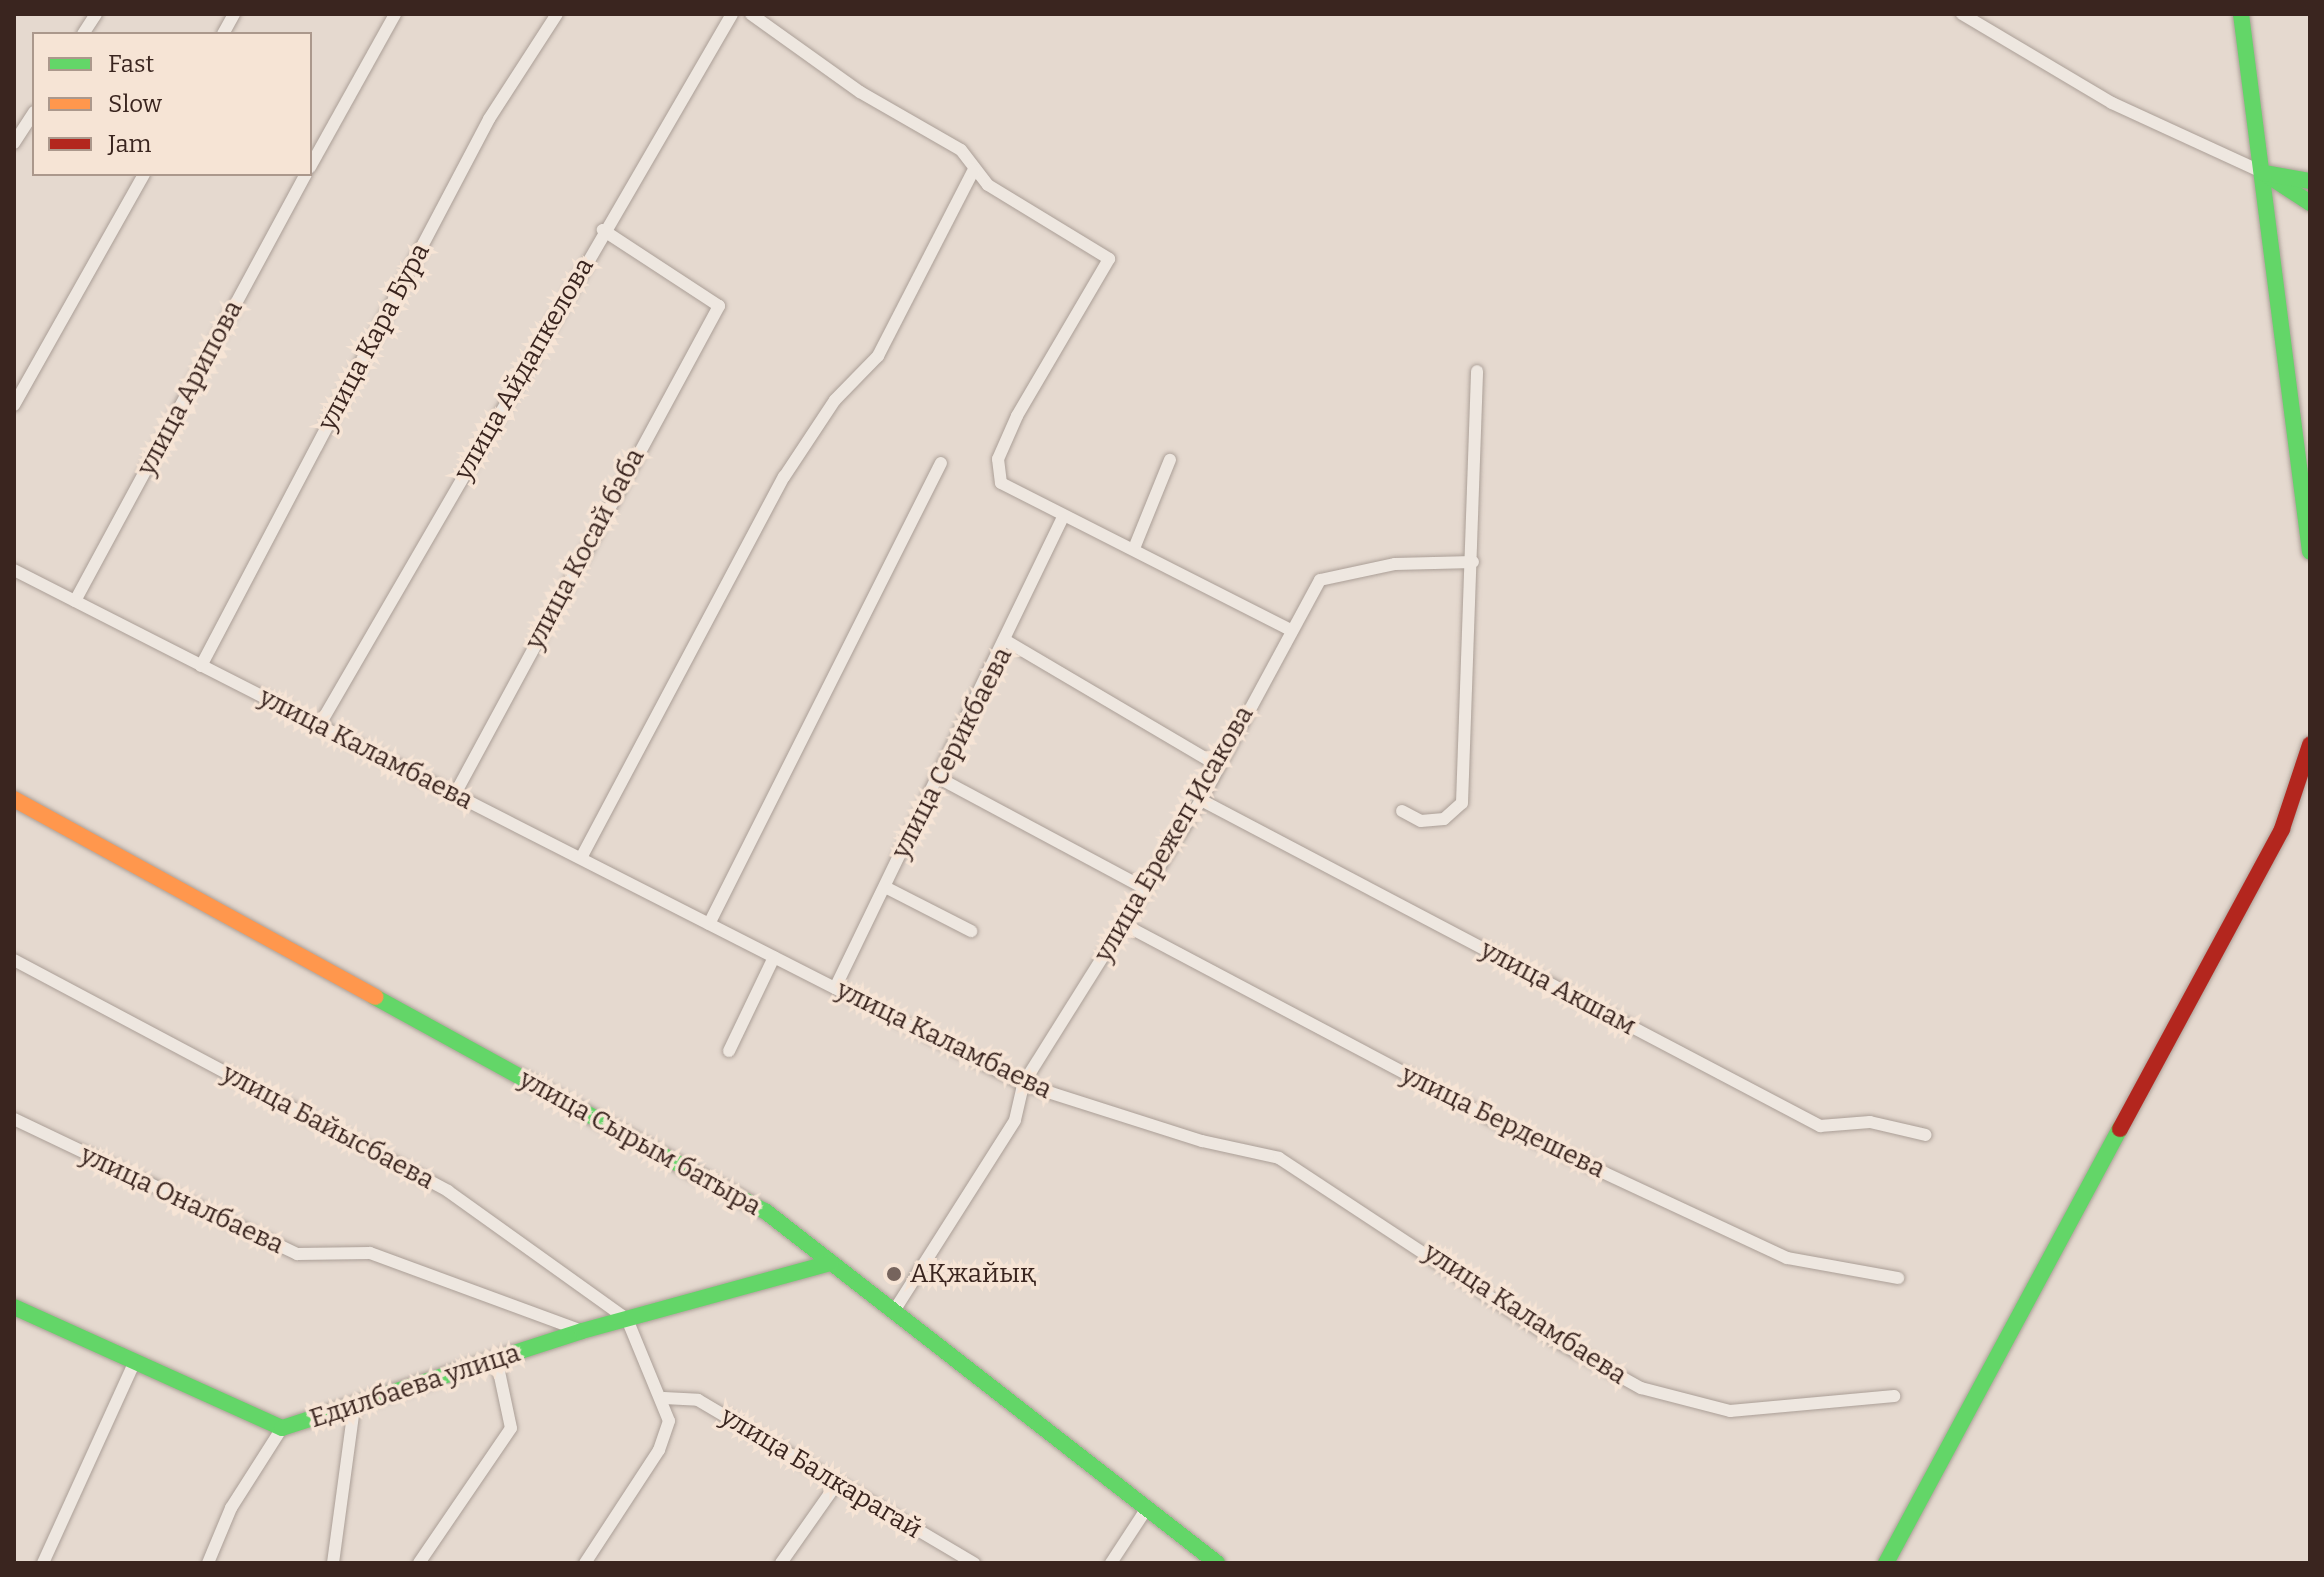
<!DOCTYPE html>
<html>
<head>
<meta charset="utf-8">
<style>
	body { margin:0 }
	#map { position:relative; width:2324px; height:1577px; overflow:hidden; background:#e5d9cf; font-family:Bitter,serif }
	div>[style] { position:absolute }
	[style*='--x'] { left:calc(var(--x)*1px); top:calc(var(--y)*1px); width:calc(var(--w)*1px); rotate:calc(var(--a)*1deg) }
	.roads { filter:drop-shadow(0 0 2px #ab9f97) drop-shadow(0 0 2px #ab9f97) }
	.street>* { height:12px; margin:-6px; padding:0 6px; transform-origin:6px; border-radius:6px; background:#eee7e0 }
	.fast>* { height:16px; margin:-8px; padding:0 8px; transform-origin:8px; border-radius:8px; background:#63d668 }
	.slow>* { height:16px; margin:-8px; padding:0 8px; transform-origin:8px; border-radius:8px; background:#ff974d }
	.jam>* { height:16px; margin:-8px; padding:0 8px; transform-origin:8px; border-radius:8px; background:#b3261e }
	.dots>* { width:22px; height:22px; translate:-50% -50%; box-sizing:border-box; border:4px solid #f6e4d5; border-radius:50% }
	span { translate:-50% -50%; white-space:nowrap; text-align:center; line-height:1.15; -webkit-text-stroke:7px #f6e4d5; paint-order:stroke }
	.street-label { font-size:26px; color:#3a251f }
	.poi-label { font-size:26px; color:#3a251f }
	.left { translate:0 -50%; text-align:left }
	.frame { position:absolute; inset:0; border:16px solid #3a251f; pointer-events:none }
	.legend { position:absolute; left:32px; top:32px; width:280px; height:144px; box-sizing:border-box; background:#f6e4d5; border:2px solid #ab988c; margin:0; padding:10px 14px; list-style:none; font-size:24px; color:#3a251f }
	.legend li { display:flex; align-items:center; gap:16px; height:40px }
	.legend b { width:40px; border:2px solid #ab988c }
</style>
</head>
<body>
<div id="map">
	<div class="roads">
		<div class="street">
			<div style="--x:751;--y:14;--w:134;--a:35.6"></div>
			<div style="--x:860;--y:92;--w:116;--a:29.9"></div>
			<div style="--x:961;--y:150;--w:44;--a:52.4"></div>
			<div style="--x:988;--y:185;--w:142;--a:31.4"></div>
			<div style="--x:1109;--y:259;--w:182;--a:120.4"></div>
			<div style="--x:1017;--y:416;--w:47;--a:113.8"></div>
			<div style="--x:998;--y:459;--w:24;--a:83"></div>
			<div style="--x:1001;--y:483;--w:325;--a:26.9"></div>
			<div style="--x:1962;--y:14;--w:174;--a:30.7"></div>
			<div style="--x:2112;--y:103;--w:167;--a:24.7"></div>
			<div style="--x:83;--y:34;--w:24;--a:-57"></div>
			<div style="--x:223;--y:34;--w:23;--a:-61"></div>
			<div style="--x:14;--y:143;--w:37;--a:-57"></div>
			<div style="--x:310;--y:167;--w:175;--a:-60.9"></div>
			<div style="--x:14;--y:405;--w:265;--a:-60.6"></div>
			<div style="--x:1135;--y:546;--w:93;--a:-67.9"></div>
			<div style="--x:14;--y:570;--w:1132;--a:26.99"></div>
			<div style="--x:1023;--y:1084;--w:188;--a:17.7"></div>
			<div style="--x:1202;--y:1141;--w:79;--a:12.4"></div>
			<div style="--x:1279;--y:1158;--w:336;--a:33.4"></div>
			<div style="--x:1560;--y:1343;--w:93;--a:29.1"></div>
			<div style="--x:1641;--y:1388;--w:92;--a:14.5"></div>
			<div style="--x:1730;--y:1411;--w:165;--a:-5.2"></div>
			<div style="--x:75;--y:601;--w:485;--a:-61.6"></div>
			<div style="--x:1008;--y:642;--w:243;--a:30.5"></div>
			<div style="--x:201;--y:666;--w:618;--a:-62.23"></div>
			<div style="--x:489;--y:119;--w:125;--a:-57.1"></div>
			<div style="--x:319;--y:726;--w:823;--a:-59.88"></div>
			<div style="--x:939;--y:778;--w:235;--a:28.2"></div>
			<div style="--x:455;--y:794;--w:555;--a:-61.59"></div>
			<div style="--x:719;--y:306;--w:139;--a:-146.8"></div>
			<div style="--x:1201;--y:800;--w:700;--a:27.77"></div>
			<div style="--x:1820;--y:1126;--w:50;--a:-4.6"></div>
			<div style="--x:1870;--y:1122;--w:57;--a:13.1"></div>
			<div style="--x:1402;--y:811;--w:21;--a:28"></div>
			<div style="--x:1421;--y:821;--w:23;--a:-5"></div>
			<div style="--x:1444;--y:819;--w:24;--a:-42"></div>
			<div style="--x:1462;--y:803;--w:432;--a:-88"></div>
			<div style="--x:581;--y:858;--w:432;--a:-62"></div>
			<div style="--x:784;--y:477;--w:92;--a:-56.5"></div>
			<div style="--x:835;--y:400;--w:62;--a:-45.7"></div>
			<div style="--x:878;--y:356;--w:210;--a:-62.8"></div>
			<div style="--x:885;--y:887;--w:97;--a:27.1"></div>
			<div style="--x:709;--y:924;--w:516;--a:-63.29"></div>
			<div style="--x:1123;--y:924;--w:433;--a:27.9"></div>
			<div style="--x:1506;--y:1127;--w:310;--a:25"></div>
			<div style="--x:1787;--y:1258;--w:113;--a:10.2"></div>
			<div style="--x:14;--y:960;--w:492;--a:28"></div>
			<div style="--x:448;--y:1191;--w:220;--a:35.6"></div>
			<div style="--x:627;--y:1319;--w:110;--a:67.6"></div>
			<div style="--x:669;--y:1421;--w:31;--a:109"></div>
			<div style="--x:659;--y:1450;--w:135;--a:123.2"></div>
			<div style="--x:835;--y:988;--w:523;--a:-64.17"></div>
			<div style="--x:729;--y:1051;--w:104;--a:-64.4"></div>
			<div style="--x:14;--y:1119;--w:314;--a:25.5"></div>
			<div style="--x:297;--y:1254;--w:73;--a:-0.8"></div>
			<div style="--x:370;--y:1253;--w:226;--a:20.2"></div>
			<div style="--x:894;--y:1311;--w:226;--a:-57.6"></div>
			<div style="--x:1015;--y:1120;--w:37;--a:-77"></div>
			<div style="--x:1023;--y:1084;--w:335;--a:-57.9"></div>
			<div style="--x:1201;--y:800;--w:250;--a:-61.6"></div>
			<div style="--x:1320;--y:580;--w:77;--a:-12"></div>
			<div style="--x:1395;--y:564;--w:78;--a:-1.5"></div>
			<div style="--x:664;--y:1398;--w:34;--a:3"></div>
			<div style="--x:698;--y:1400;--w:321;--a:30.6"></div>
			<div style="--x:43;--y:1563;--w:222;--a:-65.5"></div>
			<div style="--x:208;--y:1563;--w:60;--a:-67.3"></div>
			<div style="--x:231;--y:1508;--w:95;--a:-57.5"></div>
			<div style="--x:333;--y:1563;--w:156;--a:-82.3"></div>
			<div style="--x:419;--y:1563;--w:163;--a:-55.7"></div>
			<div style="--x:511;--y:1428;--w:67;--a:-102"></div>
			<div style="--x:781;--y:1563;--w:99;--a:-54.9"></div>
			<div style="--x:1111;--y:1563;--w:66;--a:-56.8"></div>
		</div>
		<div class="fast">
			<div style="--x:2241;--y:14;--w:542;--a:82.69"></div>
			<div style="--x:2264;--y:173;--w:55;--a:33.1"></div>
			<div style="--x:2264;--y:173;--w:47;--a:9.9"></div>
			<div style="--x:375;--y:997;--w:445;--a:28.8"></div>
			<div style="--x:765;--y:1211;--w:573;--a:37.91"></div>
			<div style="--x:14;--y:1307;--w:294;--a:24.3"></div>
			<div style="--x:282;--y:1428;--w:315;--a:-17.9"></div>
			<div style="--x:582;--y:1331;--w:258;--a:-15.3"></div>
			<div style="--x:1886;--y:1563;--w:493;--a:-61.7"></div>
		</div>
		<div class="slow">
			<div style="--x:14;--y:799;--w:412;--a:28.7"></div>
		</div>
		<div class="jam">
			<div style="--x:2120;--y:1129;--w:341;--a:-61.6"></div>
			<div style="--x:2282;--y:829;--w:89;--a:-71.6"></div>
		</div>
	</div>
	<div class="dots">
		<div style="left:894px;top:1274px;background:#76645d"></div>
	</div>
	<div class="street-label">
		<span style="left:374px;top:337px;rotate:-62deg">улица Кара Бура</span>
		<span style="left:524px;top:369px;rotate:-60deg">улица Айдапкелова</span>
		<span style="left:190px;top:388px;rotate:-62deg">улица Арипова</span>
		<span style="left:585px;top:549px;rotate:-62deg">улица Косай баба</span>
		<span style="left:366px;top:749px;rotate:27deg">улица Каламбаева</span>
		<span style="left:952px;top:753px;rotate:-63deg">улица Серикбаева</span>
		<span style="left:1174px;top:834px;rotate:-60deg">улица Ережеп Исакова</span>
		<span style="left:1558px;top:988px;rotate:28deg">улица Акшам</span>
		<span style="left:944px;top:1040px;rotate:26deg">улица Каламбаева</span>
		<span style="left:1503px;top:1122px;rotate:26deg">улица Бердешева</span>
		<span style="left:328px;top:1127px;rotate:28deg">улица Байысбаева</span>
		<span style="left:640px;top:1143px;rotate:29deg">улица Сырым батыра</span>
		<span style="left:182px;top:1200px;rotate:25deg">улица Оналбаева</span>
		<span style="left:1525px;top:1314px;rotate:33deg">улица Каламбаева</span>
		<span style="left:415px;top:1386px;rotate:-18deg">Едилбаева улица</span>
		<span style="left:821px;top:1473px;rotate:31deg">улица Балкарагай</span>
	</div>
	<div class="poi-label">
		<span class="left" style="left:910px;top:1274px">АҚжайық</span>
	</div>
	<div class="frame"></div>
	<ul class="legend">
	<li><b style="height:10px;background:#63d668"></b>Fast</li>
	<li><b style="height:10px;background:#ff974d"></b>Slow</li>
	<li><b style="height:10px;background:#b3261e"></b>Jam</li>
	</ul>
</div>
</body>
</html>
